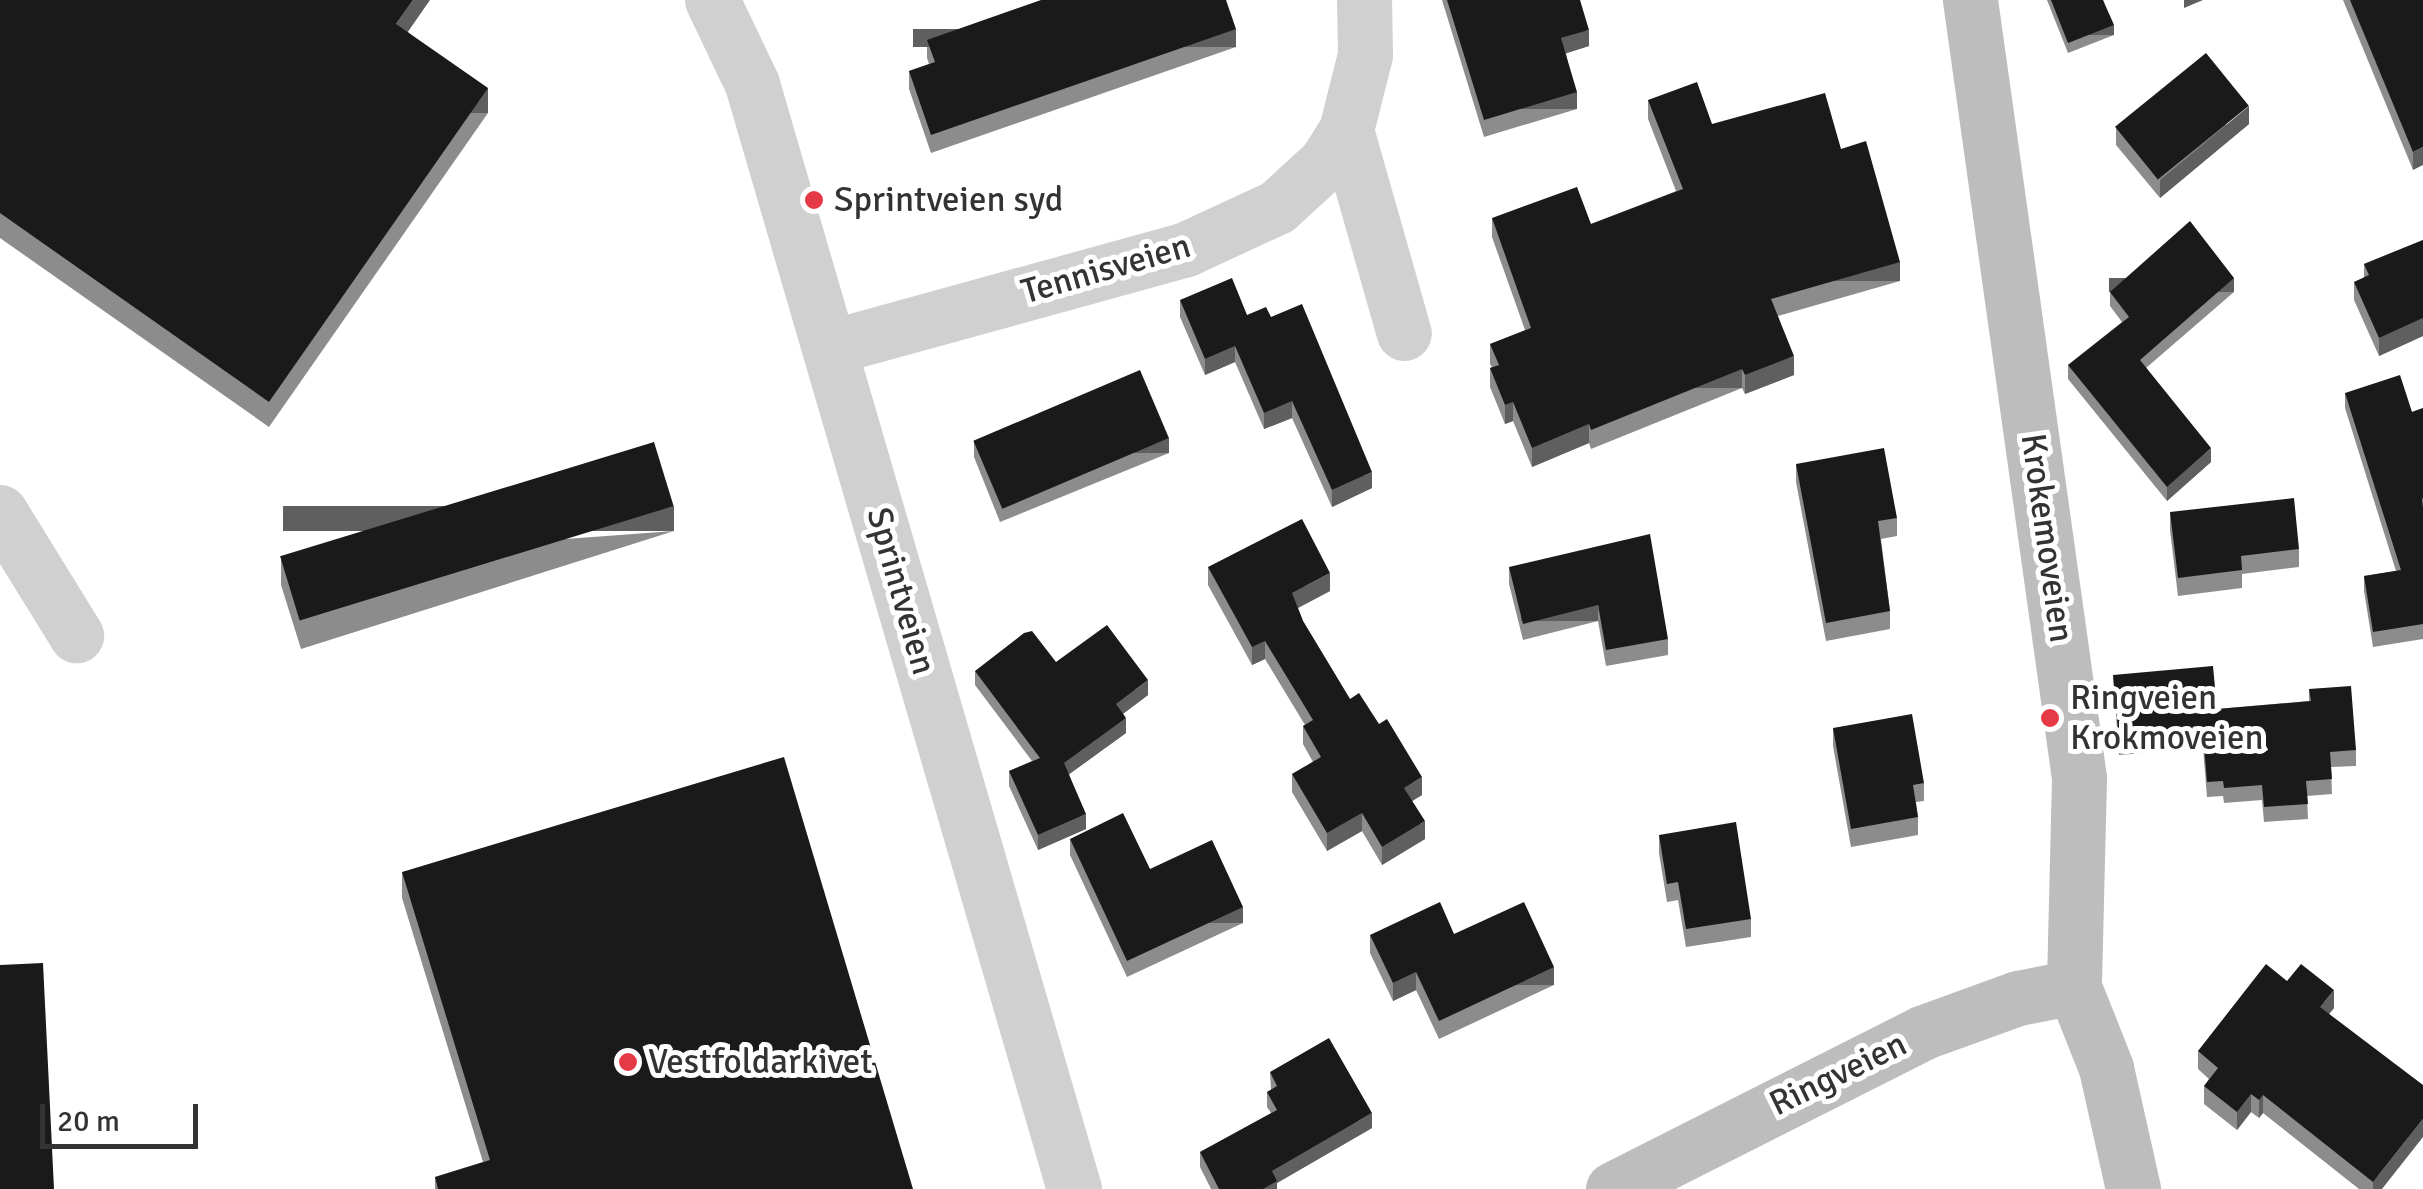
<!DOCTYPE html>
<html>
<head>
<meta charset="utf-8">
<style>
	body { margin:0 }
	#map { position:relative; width:2423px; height:1189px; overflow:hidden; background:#fff; font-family:Signika,sans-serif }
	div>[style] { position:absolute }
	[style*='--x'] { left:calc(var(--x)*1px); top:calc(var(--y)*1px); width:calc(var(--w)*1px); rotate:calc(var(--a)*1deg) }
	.street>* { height:55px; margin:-27.5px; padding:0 27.5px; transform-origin:27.5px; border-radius:27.5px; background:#d0d0d0 }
	.secondary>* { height:55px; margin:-27.5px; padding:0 27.5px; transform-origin:27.5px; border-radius:27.5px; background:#bdbdbd }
	.wall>* { inset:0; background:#8c8c8c }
	.shaded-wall>* { inset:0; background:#5f5f5f; transform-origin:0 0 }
	.building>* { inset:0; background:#1a1a1a; transform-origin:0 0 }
	.dots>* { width:28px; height:28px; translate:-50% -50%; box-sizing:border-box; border:5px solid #fff; border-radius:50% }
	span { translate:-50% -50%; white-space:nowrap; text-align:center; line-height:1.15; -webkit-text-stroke:10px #fff; paint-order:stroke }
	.poi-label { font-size:35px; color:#333 }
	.left { translate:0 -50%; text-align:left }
	.street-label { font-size:35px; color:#333 }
	.scale { position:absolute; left:40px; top:1104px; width:158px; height:45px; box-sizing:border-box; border:5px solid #333; border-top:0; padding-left:12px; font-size:30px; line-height:35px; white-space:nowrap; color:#333; -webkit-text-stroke:8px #fff; paint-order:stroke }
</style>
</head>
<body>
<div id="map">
	<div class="street">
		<div style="--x:712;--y:0;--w:93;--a:64.5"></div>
		<div style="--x:752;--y:84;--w:1151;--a:73.75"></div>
		<div style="--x:1346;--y:130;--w:211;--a:74.1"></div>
		<div style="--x:831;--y:347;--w:368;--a:-15.4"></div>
		<div style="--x:1186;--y:249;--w:100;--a:-24.8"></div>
		<div style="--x:1277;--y:207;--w:67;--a:-42.6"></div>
		<div style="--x:1326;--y:162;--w:38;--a:-58"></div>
		<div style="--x:1346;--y:130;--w:77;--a:-75.8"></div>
		<div style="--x:1365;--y:55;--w:55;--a:-91"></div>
		<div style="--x:0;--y:512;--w:145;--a:58.3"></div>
	</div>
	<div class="secondary">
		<div style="--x:1970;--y:0;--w:786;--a:82.02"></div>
		<div style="--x:2079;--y:778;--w:209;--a:91.4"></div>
		<div style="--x:2074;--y:987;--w:87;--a:68.4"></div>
		<div style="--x:2106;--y:1068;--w:124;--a:77.4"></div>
		<div style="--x:1613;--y:1189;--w:348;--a:-26.8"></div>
		<div style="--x:1924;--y:1032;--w:100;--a:-19.9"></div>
		<div style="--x:2018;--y:998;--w:57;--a:-11.1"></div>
	</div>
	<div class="wall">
		<div style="clip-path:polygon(0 0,408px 32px,488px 113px,269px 427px,0 238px)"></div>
		<div style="clip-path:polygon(1442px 0,1580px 0,1589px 46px,1566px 53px,1577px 109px,1484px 137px)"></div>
		<div style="clip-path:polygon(2047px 0,2103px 0,2114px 35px,2068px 53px)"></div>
		<div style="clip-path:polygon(2343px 0,2423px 0,2413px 170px)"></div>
		<div style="clip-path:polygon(927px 40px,1236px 47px,931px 153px,909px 89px,909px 71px,929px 64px,927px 58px)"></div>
		<div style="clip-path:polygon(1648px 100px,1712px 124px,1841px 149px,1900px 281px,1778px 316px,1794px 375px,1745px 394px,1742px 388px,1591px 449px,1589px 443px,1532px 467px,1513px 421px,1505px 424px,1490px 387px,1490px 368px,1492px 367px,1490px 364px,1490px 344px,1525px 330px,1492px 237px,1492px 218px,1591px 224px,1676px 191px,1648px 119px)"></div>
		<div style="clip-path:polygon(2249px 124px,2160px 198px,2116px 145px,2116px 127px)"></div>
		<div style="clip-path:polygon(2423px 240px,2423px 336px,2379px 356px,2354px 300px,2354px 282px,2364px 278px,2364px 264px)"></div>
		<div style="clip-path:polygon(2110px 292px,2234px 292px,2146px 368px,2211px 462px,2167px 501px,2068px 379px,2068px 365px,2122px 322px,2110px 306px)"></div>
		<div style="clip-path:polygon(1180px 300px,1247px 315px,1372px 488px,1332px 507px,1292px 418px,1264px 429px,1235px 362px,1205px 375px,1180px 317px)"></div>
		<div style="clip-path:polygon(2345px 393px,2412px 412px,2423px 408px,2423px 639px,2373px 647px,2364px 591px,2364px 576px,2396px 571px,2345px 408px)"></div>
		<div style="clip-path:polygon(974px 442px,1169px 453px,1000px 522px,974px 457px)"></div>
		<div style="clip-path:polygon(1796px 464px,1897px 518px,1897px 536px,1881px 539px,1890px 611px,1890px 629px,1826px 641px,1796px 482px)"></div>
		<div style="clip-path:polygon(2170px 512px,2299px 549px,2299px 567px,2242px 574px,2242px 588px,2178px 596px,2170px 530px)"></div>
		<div style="clip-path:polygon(674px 531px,301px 649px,281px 585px,281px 560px)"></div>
		<div style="clip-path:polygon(1208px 567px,1330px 591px,1298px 608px,1303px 621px,1350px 699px,1422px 795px,1412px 801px,1425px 839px,1382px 865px,1362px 831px,1327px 851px,1292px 792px,1292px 774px,1313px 762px,1303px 744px,1303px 726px,1305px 725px,1265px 659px,1252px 665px,1208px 585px)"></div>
		<div style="clip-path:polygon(1509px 567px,1668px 639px,1668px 655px,1606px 666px,1598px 621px,1523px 640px,1509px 584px)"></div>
		<div style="clip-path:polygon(1056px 662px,1148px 695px,1123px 714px,1126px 733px,1069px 774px,1086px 829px,1038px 850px,1009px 786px,1009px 771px,1032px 761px,975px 685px,975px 671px)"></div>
		<div style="clip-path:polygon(2113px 675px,2217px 709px,2309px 701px,2309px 689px,2356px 750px,2356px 766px,2331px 767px,2332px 794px,2307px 796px,2308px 819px,2264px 822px,2262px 800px,2224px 803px,2223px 796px,2207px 797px,2203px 748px,2119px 755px)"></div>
		<div style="clip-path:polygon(1833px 728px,1924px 783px,1924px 801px,1916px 802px,1918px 817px,1918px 835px,1851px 847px,1833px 746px)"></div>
		<div style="clip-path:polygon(1659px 835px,1751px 919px,1751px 937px,1686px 947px,1678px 900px,1667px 902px,1659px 853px)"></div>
		<div style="clip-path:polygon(1070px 839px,1150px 869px,1243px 923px,1127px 977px,1070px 855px)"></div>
		<div style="clip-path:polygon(402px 872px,913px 1189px,435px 1189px,435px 1177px,483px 1162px,402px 898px)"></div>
		<div style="clip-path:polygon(1454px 934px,1554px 985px,1439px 1039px,1416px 990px,1393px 1001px,1370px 953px,1370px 935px)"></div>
		<div style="clip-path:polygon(2287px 981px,2334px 1008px,2329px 1014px,2382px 1189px,2359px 1189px,2263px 1113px,2259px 1118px,2251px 1112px,2237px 1130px,2204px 1104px,2204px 1086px,2209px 1079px,2198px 1069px,2198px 1051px)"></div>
		<div style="clip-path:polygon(1270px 1072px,1372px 1128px,1277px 1183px,1277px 1189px,1211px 1189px,1200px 1167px,1200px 1152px,1271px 1113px,1267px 1107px,1267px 1092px,1271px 1090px)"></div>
	</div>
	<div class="shaded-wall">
		<div style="clip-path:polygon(413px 0,430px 0,396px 49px,396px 24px)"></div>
		<div style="clip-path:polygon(2184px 0,2203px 0,2184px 8px)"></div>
		<div style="left:2114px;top:25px;width:10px;height:49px;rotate:90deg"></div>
		<div style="left:1236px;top:29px;width:18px;height:323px;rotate:90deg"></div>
		<div style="clip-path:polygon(1589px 30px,1589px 46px,1561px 55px,1561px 38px)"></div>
		<div style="left:488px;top:88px;width:25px;height:383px;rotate:90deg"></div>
		<div style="left:1577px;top:92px;width:17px;height:97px;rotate:90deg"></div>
		<div style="clip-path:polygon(2249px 106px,2249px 124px,2160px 198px,2160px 180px)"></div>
		<div style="clip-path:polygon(2423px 147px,2423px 165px,2413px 170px,2413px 152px)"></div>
		<div style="left:1900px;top:262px;width:19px;height:134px;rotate:90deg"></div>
		<div style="left:2234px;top:278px;width:14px;height:125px;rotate:90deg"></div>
		<div style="clip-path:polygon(2423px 318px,2423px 336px,2379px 356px,2379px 338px)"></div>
		<div style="clip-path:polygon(1235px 346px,1235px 362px,1205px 375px,1205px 359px)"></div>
		<div style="clip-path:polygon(1794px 356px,1794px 375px,1745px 394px,1745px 375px)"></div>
		<div style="left:1742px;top:369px;width:19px;height:163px;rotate:90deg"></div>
		<div style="clip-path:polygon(1292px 401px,1292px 418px,1264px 429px,1264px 413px)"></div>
		<div style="clip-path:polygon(1513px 402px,1513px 421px,1505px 424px,1505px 405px)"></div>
		<div style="clip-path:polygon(1589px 424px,1589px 443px,1532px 467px,1532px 448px)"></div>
		<div style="left:1169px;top:438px;width:15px;height:183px;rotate:90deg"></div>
		<div style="clip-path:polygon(2211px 448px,2211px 462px,2167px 501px,2167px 487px)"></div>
		<div style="clip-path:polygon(1372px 472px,1372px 488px,1332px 507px,1332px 490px)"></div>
		<div style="left:674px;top:506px;width:25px;height:391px;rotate:90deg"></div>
		<div style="clip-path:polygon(1330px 573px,1330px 591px,1292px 611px,1292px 593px)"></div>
		<div style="left:1598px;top:605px;width:16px;height:77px;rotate:90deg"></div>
		<div style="clip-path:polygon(1265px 641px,1265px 659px,1252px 665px,1252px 647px)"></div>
		<div style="clip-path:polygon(1148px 680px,1148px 695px,1116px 719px,1116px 704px)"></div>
		<div style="clip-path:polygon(1126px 718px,1126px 733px,1064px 778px,1064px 763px)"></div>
		<div style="clip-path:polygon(1422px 777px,1422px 795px,1404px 806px,1404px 788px)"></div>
		<div style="clip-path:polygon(1362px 813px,1362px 831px,1327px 851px,1327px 833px)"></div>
		<div style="clip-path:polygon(1086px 814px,1086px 829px,1038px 850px,1038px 835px)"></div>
		<div style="clip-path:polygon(1425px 821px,1425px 839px,1382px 865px,1382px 847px)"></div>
		<div style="left:1243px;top:907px;width:16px;height:128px;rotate:90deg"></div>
		<div style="left:1554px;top:967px;width:18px;height:127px;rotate:90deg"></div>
		<div style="clip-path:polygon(1416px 972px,1416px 990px,1393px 1001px,1393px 983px)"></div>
		<div style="clip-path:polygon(2334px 990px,2334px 1008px,2320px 1025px,2320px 1007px)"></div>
		<div style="clip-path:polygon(2251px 1094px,2251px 1112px,2237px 1130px,2237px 1112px)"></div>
		<div style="clip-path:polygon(2263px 1095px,2263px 1113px,2259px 1118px,2259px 1100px)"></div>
		<div style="clip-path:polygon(1372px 1113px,1372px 1128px,1277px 1183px,1277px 1189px,1263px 1189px,1272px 1171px)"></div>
		<div style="clip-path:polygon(2423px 1119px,2423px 1137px,2382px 1189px,2373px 1189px,2373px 1182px)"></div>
	</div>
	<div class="building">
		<div style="clip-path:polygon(0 0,413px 0,396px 24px,488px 88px,269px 402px,0 213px)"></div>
		<div style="clip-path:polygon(1041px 0,1226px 0,1236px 29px,931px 135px,909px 71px,935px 62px,927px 40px)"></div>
		<div style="clip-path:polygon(1447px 0,1580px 0,1589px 30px,1561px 38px,1577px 92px,1484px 120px)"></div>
		<div style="clip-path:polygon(2051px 0,2103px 0,2114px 25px,2068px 43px)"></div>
		<div style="clip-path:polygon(2350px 0,2423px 0,2423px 147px,2413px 152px)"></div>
		<div style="left:2206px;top:53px;width:68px;height:117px;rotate:51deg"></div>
		<div style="clip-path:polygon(1697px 82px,1712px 124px,1825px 93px,1841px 149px,1866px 141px,1900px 262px,1771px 299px,1794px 356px,1745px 375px,1742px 369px,1591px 430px,1589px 424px,1532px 448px,1513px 402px,1505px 405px,1490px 368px,1499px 365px,1490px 344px,1531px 328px,1492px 218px,1577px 187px,1591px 224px,1683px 189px,1648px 100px)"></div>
		<div style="clip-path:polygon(2190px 221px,2234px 278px,2140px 360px,2211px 448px,2167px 487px,2068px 365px,2129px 317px,2110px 292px)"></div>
		<div style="clip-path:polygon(2423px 240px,2423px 318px,2379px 338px,2354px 282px,2369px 275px,2364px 264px)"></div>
		<div style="clip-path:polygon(1232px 278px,1247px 315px,1266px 307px,1271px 317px,1302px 304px,1372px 472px,1332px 490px,1292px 401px,1264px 413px,1235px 346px,1205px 359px,1180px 300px)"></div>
		<div style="left:1140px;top:370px;width:74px;height:181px;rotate:67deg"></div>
		<div style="clip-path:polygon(2400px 375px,2412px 412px,2423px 408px,2423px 498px,2422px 499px,2423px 508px,2423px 624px,2373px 632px,2364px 576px,2401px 570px,2345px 393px)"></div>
		<div style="left:654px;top:442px;width:67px;height:391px;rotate:73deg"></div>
		<div style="clip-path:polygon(1884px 448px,1897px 518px,1878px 521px,1890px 611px,1826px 623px,1796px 464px)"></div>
		<div style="clip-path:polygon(2294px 498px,2299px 549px,2241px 556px,2242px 570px,2178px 578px,2170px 512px)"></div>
		<div style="clip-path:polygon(1302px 519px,1330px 573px,1292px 593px,1303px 621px,1350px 699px,1359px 693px,1379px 724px,1387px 719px,1422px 777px,1404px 788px,1425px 821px,1382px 847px,1362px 813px,1327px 833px,1292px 774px,1321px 757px,1303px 726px,1313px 720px,1265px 641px,1252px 647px,1208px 567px)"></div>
		<div style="clip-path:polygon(1650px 534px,1668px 639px,1606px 650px,1598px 605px,1523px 624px,1509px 567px)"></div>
		<div style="clip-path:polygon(1107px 625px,1148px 680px,1116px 704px,1126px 718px,1064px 763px,1086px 814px,1038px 835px,1009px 771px,1040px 758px,975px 671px,1024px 633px,1032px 631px,1056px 662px)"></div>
		<div style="clip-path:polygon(2213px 666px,2217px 709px,2311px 701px,2309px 689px,2351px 686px,2356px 750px,2330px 752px,2332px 779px,2306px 781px,2308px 804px,2264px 807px,2262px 785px,2224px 788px,2223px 781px,2207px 782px,2203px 733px,2119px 740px,2113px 675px)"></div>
		<div style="clip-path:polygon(1912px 714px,1924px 783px,1913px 785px,1918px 817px,1851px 829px,1833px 728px)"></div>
		<div style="clip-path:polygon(784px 757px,913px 1189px,438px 1189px,435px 1177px,490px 1160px,402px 872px)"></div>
		<div style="clip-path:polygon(1123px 813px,1150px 869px,1212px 840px,1243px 907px,1127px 961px,1070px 839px)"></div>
		<div style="clip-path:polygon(1736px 822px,1751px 919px,1686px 929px,1678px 882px,1667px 884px,1659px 835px)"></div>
		<div style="clip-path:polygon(1440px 902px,1454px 934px,1524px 902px,1554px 967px,1439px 1021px,1416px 972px,1393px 983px,1370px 935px)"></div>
		<div style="clip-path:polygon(43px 963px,54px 1189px,0 1189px,0 965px)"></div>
		<div style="clip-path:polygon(2266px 964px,2287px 981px,2301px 964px,2334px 990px,2320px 1007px,2423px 1085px,2423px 1119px,2373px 1182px,2263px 1095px,2259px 1100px,2251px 1094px,2237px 1112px,2204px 1086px,2218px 1068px,2198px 1051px)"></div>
		<div style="clip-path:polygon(1329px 1038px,1372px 1113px,1272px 1171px,1277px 1181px,1263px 1189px,1219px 1189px,1200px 1152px,1277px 1110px,1267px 1092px,1277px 1086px,1270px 1072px)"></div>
	</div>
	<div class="dots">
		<div style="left:814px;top:200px;background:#e63946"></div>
		<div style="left:2050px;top:718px;background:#e63946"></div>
		<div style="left:628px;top:1062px;background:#e63946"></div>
	</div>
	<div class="poi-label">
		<span class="left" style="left:834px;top:200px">Sprintveien syd</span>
		<span class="left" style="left:2070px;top:718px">Ringveien<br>Krokmoveien</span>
		<span class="left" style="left:648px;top:1062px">Vestfoldarkivet</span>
	</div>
	<div class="street-label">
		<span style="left:1106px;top:269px;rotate:-16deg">Tennisveien</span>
		<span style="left:2047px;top:538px;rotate:82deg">Krokemoveien</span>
		<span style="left:901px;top:591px;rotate:74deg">Sprintveien</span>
		<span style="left:1838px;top:1074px;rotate:-26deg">Ringveien</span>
	</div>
	<div class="scale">20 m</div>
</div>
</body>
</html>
